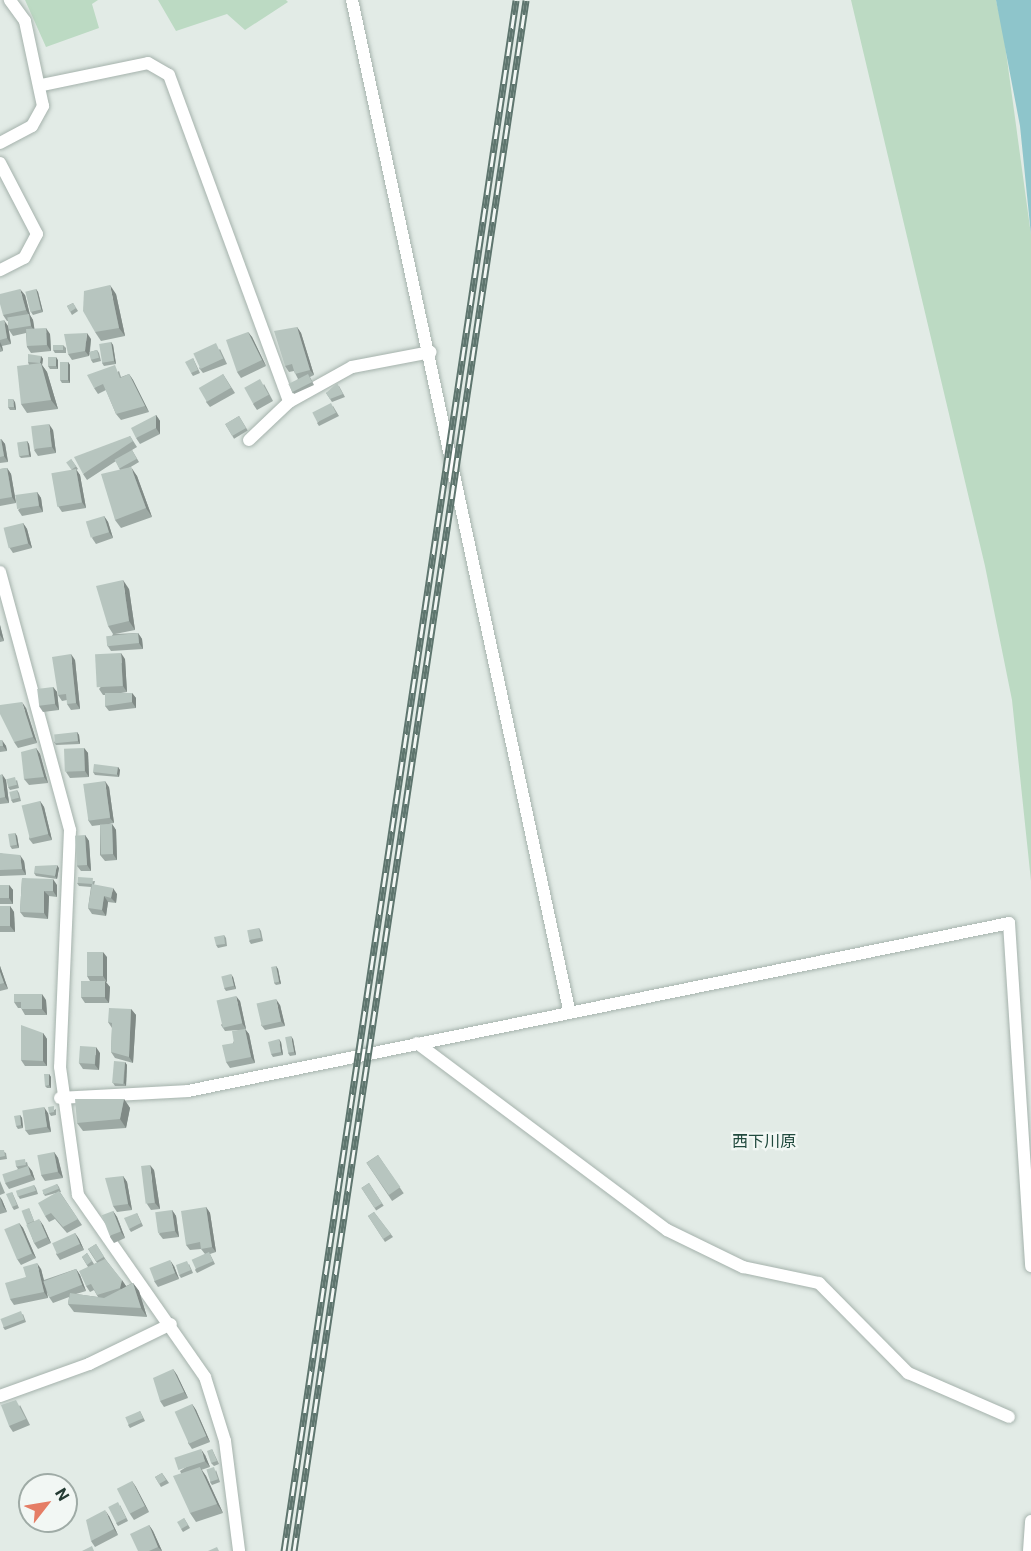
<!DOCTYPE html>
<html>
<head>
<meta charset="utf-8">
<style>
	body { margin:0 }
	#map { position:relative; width:1031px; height:1551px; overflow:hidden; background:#e2ebe6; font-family:Roboto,"Noto Sans JP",sans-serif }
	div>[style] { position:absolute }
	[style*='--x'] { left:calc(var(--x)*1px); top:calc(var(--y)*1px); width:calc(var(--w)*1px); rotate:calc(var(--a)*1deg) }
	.green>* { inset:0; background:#bcdac3 }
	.water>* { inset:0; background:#8ec5cb }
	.roads { filter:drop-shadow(0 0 2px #a5b2ac) drop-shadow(0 0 2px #a5b2ac) }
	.street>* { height:12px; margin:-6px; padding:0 6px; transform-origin:6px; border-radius:6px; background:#fff }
	.rail>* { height:7px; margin-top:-3.5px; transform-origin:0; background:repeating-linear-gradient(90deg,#f2f7f4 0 14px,#5e756e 0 28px); box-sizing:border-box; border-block:2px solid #5e756e }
	.wall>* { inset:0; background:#9da9a4; transform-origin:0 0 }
	.shaded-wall>* { inset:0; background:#808a86 }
	.building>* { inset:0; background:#b7c5bf; transform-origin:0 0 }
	span { translate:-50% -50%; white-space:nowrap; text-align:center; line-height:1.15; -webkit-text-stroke:4.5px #f2f7f4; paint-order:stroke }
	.neighbourhood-label { font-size:16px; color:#214a3e }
	.north { position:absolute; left:18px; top:1473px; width:60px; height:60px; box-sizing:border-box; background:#f2f7f4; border:2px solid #9faba6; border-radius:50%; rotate:59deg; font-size:16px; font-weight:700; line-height:24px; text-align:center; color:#233a32 }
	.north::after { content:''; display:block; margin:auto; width:21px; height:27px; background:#e57d65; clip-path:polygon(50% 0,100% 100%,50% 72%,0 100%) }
</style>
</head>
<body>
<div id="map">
	<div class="green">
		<div style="clip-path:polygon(25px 0,98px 0,92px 4px,99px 28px,46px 47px)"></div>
		<div style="clip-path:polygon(158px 0,286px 0,288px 2px,245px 30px,227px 14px,176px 31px)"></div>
		<div style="clip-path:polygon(851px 0,996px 0,1003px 30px,1031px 235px,1031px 881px,1012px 700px,985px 566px)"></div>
	</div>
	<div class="water">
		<div style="clip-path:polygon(996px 0,1031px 0,1031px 235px,1020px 126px)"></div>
	</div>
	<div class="roads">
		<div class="street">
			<div style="--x:352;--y:0;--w:1033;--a:77.87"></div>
			<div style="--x:42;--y:85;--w:108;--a:-11.7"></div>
			<div style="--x:148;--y:63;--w:24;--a:30"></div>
			<div style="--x:169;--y:75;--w:348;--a:69.8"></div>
			<div style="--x:289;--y:402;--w:72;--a:-29.1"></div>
			<div style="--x:352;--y:367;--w:80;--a:-10.8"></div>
			<div style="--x:0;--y:143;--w:36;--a:-28"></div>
			<div style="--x:32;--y:126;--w:23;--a:-61"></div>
			<div style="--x:43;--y:106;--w:87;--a:-102"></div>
			<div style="--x:25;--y:21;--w:26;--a:-126"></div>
			<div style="--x:0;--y:163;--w:80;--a:62.5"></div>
			<div style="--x:37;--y:234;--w:27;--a:118"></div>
			<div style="--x:24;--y:258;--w:27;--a:153"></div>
			<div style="--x:249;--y:440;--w:55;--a:-43.5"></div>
			<div style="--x:0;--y:572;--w:267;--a:74.8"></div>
			<div style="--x:70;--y:830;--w:237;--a:92.4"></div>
			<div style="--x:60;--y:1067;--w:129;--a:82"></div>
			<div style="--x:78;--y:1195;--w:222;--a:55.1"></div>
			<div style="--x:205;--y:1377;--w:67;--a:72.6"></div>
			<div style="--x:225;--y:1441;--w:111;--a:82.7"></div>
			<div style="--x:417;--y:1043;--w:312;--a:36.8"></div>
			<div style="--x:667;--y:1230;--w:85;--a:26"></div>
			<div style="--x:743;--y:1267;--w:78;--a:11.9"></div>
			<div style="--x:819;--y:1283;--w:127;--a:45.3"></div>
			<div style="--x:908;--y:1373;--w:110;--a:23.5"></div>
			<div style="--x:60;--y:1098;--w:128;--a:-3.1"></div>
			<div style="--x:188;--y:1091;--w:838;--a:-11.56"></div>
			<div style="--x:1009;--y:923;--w:344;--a:86.3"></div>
			<div style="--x:0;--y:1396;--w:95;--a:-19.8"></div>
			<div style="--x:89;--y:1364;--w:91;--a:-26"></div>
			<div style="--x:1029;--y:1551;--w:30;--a:-86"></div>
		</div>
	</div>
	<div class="rail">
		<div style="--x:284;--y:1551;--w:1568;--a:-81.49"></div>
		<div style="--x:294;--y:1551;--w:1568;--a:-81.49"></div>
	</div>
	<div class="wall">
		<div style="clip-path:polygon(36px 289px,38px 292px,43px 312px,33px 315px,31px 312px)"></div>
		<div style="clip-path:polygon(116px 294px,125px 336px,101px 341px,95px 332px)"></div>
		<div style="clip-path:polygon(25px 295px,30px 315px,33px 320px,34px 329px,50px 334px,51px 351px,31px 353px,27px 347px,26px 333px,13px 336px,9px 330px,8px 321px,7px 321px,3px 315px)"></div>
		<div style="clip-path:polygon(73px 303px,78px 311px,72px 315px,67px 306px)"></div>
		<div style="clip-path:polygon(0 321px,8px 326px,11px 344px,2px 346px,3px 351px,0 352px)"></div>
		<div style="clip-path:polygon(297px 327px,301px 333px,314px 375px,310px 377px,314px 385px,294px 394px,292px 391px,298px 379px,294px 371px,289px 372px,285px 366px)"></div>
		<div style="clip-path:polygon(248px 332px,252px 337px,266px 366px,241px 378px,237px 372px)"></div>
		<div style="clip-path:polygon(91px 339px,90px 352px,97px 350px,99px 353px,101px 361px,93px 363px,91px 360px,90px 353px,89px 356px,72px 360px,68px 354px)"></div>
		<div style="clip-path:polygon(111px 342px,113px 345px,116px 364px,104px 366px,102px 363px)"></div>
		<div style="clip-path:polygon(63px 345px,66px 348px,66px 353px,55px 353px,53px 350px)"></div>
		<div style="clip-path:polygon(220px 349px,227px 364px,203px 373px,199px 368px)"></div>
		<div style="clip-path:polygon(41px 356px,43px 359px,42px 365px,47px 372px,58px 409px,27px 413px,21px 404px,29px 365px,28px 362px)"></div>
		<div style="clip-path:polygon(193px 358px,200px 373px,193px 376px,191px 373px)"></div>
		<div style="clip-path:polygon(58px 360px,58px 369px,50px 369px,48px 366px)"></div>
		<div style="clip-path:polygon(68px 362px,70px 365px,70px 383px,62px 383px,60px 380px)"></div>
		<div style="clip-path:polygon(119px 371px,121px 377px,129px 374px,133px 380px,149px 412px,121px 420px,116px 414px,106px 390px,98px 394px,94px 388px)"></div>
		<div style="clip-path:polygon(223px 374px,235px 393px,210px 407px,206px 402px)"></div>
		<div style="clip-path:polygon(264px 384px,273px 401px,257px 410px,253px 404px)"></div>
		<div style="clip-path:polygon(339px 386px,345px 397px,332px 402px,326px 393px)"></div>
		<div style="clip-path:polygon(15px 402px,16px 410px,10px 410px,8px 407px)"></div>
		<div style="clip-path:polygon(333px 406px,339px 416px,319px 426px,317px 423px)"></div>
		<div style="clip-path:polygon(156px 415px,160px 421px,160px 434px,140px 444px,136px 438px)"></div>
		<div style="left:239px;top:416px;width:17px;height:16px;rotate:59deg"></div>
		<div style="clip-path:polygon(53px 430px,56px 453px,38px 456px,34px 450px)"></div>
		<div style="clip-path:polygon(130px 436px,137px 447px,132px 450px,139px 462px,129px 468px,137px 476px,152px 517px,121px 528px,115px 520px,120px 470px,116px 461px,87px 480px,83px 474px)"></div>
		<div style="clip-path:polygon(0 439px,1px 439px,5px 444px,8px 462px,0 463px)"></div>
		<div style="clip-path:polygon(27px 441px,29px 444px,31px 457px,21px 458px,19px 456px)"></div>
		<div style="clip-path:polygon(71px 459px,78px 469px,76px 470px,80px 475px,86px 508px,62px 512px,58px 506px,72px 470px,71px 469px)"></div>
		<div style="clip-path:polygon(7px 468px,11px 474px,16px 503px,0 506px,0 469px)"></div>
		<div style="clip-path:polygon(37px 492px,41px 498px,43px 512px,22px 516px,18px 510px)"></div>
		<div style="clip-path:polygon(104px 516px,108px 522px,113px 538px,96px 544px,92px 538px)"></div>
		<div style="clip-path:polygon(23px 523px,27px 529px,32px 548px,13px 553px,9px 547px)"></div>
		<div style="clip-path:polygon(129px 589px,135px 630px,115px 634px,138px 633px,142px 639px,143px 649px,111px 651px,107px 645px,113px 634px,108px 626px)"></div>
		<div style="clip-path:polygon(0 625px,4px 641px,0 642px)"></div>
		<div style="clip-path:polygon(125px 659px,127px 692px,121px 693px,132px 693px,136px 698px,136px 708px,109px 711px,105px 706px,105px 695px,103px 695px,99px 689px)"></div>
		<div style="clip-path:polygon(75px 660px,80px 709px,71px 710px,67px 704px,67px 700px,62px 701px,58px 695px)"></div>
		<div style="clip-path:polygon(53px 687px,57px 692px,59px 710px,43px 712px,39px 706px)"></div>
		<div style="clip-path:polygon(26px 708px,37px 743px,18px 748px,14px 742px)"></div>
		<div style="clip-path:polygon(77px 732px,79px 735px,80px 744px,56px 745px,54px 742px)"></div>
		<div style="clip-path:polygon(0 740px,6px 746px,7px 751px,0 752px)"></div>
		<div style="clip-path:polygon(36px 748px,40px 754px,48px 783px,29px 785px,24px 779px)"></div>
		<div style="clip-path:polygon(84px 748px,88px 753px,89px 777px,70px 778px,66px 772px)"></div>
		<div style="clip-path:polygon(118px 767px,120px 770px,119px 777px,95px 775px,93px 772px)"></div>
		<div style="clip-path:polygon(0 775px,6px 780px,9px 803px,0 804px)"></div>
		<div style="clip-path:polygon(17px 780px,19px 788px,10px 790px,8px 787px)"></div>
		<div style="clip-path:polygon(109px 787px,114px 823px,104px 825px,112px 824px,116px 830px,117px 860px,105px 861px,100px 855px,100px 825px,92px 826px,88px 820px)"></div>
		<div style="clip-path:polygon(17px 790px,19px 793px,21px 801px,13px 803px,11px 800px)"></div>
		<div style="clip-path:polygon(40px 801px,44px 807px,52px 840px,33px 844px,29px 839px)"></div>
		<div style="clip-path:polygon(15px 833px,17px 836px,19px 848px,12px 849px,10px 846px)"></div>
		<div style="clip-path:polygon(85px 835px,89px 841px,91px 871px,81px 871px,77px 866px)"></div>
		<div style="clip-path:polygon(0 853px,24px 861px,26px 875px,0 876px)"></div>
		<div style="clip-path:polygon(59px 868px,57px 879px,36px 876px,34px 873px)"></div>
		<div style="clip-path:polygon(22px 878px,57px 885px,57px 897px,49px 896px,48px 919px,24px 917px,20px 912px)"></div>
		<div style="clip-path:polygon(95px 881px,94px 885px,117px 894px,116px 903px,108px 902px,106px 916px,92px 914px,88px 908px,91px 887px,79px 886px,77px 883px)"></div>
		<div style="clip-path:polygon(0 885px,9px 885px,13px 890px,13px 904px,0 904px)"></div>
		<div style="clip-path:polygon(0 906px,10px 906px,14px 912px,15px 932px,0 932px)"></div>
		<div style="clip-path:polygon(259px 928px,261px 931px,263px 941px,251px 944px,249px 941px)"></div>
		<div style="clip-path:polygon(224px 935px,226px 938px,227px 946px,218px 948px,216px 945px)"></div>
		<div style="clip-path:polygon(107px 957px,107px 982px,106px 982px,110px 987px,109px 1003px,85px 1003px,81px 997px,90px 981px,87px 976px)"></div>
		<div style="clip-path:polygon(0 966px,8px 989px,0 991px)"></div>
		<div style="clip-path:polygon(276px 966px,278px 969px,281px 984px,276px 985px,274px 983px)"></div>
		<div style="clip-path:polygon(233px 977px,236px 989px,226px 991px,224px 988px)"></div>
		<div style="clip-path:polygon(46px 1000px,47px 1015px,25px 1015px,21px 1008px,18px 1008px,14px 1002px)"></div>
		<div style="clip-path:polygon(240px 1001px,246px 1029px,245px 1029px,249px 1034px,255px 1063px,230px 1068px,226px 1062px,238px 1030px,225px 1031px,221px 1025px)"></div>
		<div style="clip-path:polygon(280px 1005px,285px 1026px,265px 1030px,261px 1025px)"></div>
		<div style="clip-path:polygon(131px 1009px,136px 1015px,133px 1063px,115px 1058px,111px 1052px,112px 1028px,108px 1022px)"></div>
		<div style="clip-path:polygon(43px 1033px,47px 1039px,47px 1066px,25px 1066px,21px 1060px)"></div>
		<div style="clip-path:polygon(293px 1039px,296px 1055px,290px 1056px,288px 1053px)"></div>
		<div style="clip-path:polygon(281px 1042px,283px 1055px,273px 1057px,271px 1054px)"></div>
		<div style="clip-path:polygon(100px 1053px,99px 1070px,83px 1069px,79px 1063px)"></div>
		<div style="clip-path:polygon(125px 1062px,127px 1065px,126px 1086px,115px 1086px,113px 1083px)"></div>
		<div style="clip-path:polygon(49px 1074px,51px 1077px,51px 1088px,47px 1088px,45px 1086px)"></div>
		<div style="clip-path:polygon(124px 1099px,130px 1108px,126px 1128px,83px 1131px,77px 1123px)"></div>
		<div style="clip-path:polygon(56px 1109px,56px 1115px,51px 1116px,49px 1113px)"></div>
		<div style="clip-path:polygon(48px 1113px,51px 1132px,29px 1135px,25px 1130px)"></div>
		<div style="clip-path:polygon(20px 1115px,22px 1118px,23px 1128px,18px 1129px,16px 1126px)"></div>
		<div style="clip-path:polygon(0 1150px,6px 1153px,7px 1159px,0 1160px)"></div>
		<div style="clip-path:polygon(54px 1152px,58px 1158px,63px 1178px,45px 1181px,41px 1175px)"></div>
		<div style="left:378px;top:1155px;width:46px;height:14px;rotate:56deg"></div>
		<div style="clip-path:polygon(27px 1162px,28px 1166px,32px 1171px,35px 1180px,9px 1189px,5px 1183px,18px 1169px,16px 1166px)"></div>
		<div style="clip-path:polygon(154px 1170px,160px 1209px,151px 1210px,147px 1204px)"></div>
		<div style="clip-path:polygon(123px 1176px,127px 1182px,132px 1210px,117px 1212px,113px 1206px)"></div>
		<div style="clip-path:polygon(0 1181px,5px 1193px,0 1195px)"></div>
		<div style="left:369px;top:1183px;width:27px;height:9px;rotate:57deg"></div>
		<div style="clip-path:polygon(57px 1184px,59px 1187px,61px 1192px,60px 1192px,82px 1225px,67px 1233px,55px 1219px,49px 1222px,45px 1216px,56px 1193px,45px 1196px,43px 1193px)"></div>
		<div style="clip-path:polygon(34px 1185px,36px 1188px,38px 1194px,20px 1199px,18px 1196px)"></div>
		<div style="clip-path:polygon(12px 1192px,19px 1208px,14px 1210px,12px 1207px)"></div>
		<div style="clip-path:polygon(0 1197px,2px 1200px,7px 1212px,0 1214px)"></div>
		<div style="clip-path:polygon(206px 1207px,210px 1213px,216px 1252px,210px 1254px,215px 1264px,197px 1273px,195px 1270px,205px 1254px,201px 1249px,190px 1250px,186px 1245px)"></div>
		<div style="clip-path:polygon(29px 1208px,34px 1221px,43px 1225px,51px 1243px,38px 1249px,34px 1243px,27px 1224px)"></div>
		<div style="clip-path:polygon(172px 1210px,176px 1216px,179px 1237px,163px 1239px,159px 1234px)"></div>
		<div style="clip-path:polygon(113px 1211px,117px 1217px,125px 1238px,114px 1243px,110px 1237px)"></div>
		<div style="clip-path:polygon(374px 1212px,393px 1237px,385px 1242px,368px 1216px)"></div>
		<div style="clip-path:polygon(137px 1213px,143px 1226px,131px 1232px,129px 1229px)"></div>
		<div style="clip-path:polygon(19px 1223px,23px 1228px,36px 1258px,21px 1265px,17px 1259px)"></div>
		<div style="clip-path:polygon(75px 1233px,79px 1239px,84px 1250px,60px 1260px,56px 1254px)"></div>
		<div style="clip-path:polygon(96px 1244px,106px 1260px,126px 1286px,133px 1283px,139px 1291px,147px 1317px,74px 1312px,68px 1304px,69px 1297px,53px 1303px,49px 1297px,47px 1292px,48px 1298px,14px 1305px,10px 1299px,26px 1277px,41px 1269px,44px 1280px,76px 1269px,80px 1275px,86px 1291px,76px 1294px,98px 1297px,94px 1290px,90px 1292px,86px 1286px,88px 1267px,82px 1257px,87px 1253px,94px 1264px,97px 1263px,88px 1249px)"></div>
		<div style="clip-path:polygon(189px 1264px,193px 1273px,181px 1278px,179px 1275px)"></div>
		<div style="clip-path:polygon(174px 1266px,179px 1279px,158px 1287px,154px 1281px)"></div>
		<div style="clip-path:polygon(23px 1314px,26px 1322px,5px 1330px,3px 1327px)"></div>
		<div style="clip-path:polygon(173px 1369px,177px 1375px,188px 1398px,164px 1407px,160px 1401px)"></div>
		<div style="clip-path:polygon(192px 1404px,196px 1410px,210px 1442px,192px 1449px,188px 1443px)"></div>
		<div style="clip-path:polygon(20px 1405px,30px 1425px,13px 1432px,9px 1426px)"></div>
		<div style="clip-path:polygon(140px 1411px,145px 1421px,130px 1428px,128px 1425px)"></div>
		<div style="clip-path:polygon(212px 1449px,219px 1464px,214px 1466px,211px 1463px)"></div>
		<div style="clip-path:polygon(205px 1455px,210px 1467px,201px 1470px,206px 1476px,223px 1513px,196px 1522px,190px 1513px,181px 1473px,180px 1471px)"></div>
		<div style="clip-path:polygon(216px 1470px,220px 1482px,212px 1485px,210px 1482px)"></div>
		<div style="clip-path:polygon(162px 1473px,169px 1483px,161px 1487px,155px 1477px)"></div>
		<div style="clip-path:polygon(132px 1481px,149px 1512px,134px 1520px,130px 1514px)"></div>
		<div style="clip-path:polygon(120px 1505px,128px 1521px,118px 1526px,116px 1523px)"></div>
		<div style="clip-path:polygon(109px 1516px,118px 1535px,95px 1547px,91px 1541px)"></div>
		<div style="clip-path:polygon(184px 1518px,190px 1528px,183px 1532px,181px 1529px)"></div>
		<div style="clip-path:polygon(149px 1525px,153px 1531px,162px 1551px,138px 1551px)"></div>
	</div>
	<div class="shaded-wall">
		<div style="clip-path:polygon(110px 285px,116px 294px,125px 336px,119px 328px)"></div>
		<div style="clip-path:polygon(20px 289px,25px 295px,30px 315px,33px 320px,35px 332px,31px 326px,29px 315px,26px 310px)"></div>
		<div style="clip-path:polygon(36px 289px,38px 292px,43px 312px,41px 309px)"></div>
		<div style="clip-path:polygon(4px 320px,8px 326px,11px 344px,7px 338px)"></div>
		<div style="clip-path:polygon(297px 327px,301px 333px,314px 375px,310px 370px)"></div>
		<div style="clip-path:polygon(46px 328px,50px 334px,51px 351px,47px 345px)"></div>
		<div style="clip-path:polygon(248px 332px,252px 337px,266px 366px,262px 360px)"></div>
		<div style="clip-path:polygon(87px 333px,91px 339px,89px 356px,85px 351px)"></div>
		<div style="clip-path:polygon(0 342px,2px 346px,3px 351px,0 346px)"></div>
		<div style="clip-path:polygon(111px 342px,113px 345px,116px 364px,114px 361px)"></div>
		<div style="clip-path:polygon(41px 356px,43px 359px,42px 365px,47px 372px,58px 409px,51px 400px,40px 363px)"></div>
		<div style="clip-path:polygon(56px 357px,58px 360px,58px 369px,56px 366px)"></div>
		<div style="clip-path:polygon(68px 362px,70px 365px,70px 383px,68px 380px)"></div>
		<div style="clip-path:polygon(129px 374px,133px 380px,149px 412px,145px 406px)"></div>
		<div style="clip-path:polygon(13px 399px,15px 402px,16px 410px,14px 407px)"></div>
		<div style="clip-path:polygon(156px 415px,160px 421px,160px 434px,156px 428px)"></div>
		<div style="clip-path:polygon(49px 424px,53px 430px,56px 453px,52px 447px)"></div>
		<div style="clip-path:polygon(1px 439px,5px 444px,8px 462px,4px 456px)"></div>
		<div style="clip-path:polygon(27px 441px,29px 444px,31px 457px,29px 455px)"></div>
		<div style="clip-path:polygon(131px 467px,137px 476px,152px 517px,146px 508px)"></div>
		<div style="clip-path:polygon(7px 468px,11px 474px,16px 503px,12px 497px)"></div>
		<div style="clip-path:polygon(76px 469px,80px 475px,86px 508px,82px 502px)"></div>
		<div style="clip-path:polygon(37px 492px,41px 498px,43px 512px,39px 506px)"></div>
		<div style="clip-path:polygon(104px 516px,108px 522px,113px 538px,109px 532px)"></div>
		<div style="clip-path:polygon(23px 523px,27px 529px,32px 548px,28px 543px)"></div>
		<div style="clip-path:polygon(123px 580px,129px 589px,135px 630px,129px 621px)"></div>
		<div style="clip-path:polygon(0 625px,4px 641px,0 635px)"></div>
		<div style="clip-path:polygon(138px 633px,142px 639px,143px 649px,139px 643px)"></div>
		<div style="clip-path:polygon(121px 653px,125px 659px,127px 692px,123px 686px)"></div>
		<div style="clip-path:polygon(71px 654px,75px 660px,80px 709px,76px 703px)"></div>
		<div style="clip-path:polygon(53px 687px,57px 692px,59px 710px,55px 704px)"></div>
		<div style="clip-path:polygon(132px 693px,136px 698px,136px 708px,132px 702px)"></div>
		<div style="clip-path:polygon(22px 702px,26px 708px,37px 743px,33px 737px)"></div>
		<div style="clip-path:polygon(77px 732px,79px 735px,80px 744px,78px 741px)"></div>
		<div style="clip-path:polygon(2px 740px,6px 746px,7px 751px,3px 746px)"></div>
		<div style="clip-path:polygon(36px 748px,40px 754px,48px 783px,44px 777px)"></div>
		<div style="clip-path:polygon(84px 748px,88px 753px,89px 777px,85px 771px)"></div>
		<div style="clip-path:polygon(118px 767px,120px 770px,119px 777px,117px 774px)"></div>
		<div style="clip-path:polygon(2px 774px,6px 780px,9px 803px,5px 797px)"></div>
		<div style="clip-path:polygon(105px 781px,109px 787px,114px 823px,110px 818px)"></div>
		<div style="clip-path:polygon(40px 801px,44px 807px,52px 840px,48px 834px)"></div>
		<div style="clip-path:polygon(112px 824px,116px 830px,117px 860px,113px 854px)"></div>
		<div style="clip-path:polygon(15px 833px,17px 836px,19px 848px,17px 845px)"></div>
		<div style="clip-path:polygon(85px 835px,89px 841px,91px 871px,87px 865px)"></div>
		<div style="clip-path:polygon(20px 855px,24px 861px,26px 875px,22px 869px)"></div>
		<div style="clip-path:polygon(57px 865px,59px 868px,57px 879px,55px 876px)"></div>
		<div style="clip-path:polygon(53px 879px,57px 885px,57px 897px,53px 891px)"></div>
		<div style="clip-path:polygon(9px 885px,13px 890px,13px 904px,9px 898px)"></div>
		<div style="clip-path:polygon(113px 888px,117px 894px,116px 903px,111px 898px)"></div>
		<div style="clip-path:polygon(44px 891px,49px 896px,48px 919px,44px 913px)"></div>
		<div style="clip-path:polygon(104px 896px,108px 902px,106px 916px,102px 910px)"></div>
		<div style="clip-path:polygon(10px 906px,14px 912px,15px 932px,10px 926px)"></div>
		<div style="clip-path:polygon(103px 952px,107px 957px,107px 982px,103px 976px)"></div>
		<div style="clip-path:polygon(0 966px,8px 989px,4px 983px,0 972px)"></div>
		<div style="clip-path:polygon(276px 966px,278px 969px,281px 984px,279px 982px)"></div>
		<div style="clip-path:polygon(231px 974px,233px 977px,236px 989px,234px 986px)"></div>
		<div style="clip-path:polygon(105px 981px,110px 987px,109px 1003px,105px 998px)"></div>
		<div style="clip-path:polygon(42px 994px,46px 1000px,47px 1015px,42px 1009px)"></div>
		<div style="clip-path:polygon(236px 996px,240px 1001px,246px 1029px,242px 1023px)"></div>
		<div style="clip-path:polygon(276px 999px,280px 1005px,285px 1026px,281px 1021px)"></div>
		<div style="clip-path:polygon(131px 1009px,136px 1015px,133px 1063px,129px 1057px)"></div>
		<div style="clip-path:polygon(245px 1029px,249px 1034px,255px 1063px,251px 1057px)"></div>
		<div style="clip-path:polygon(43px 1033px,47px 1039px,47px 1066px,43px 1061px)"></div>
		<div style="clip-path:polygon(291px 1036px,293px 1039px,296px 1055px,294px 1052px)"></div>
		<div style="clip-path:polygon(279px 1039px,281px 1042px,283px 1055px,281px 1052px)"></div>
		<div style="clip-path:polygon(96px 1047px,100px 1053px,99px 1070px,95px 1065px)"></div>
		<div style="clip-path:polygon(125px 1062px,127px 1065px,126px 1086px,124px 1083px)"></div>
		<div style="clip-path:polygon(49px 1074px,51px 1077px,51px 1088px,49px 1085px)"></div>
		<div style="clip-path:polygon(124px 1099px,130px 1108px,126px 1128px,120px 1119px)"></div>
		<div style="clip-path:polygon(44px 1107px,48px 1113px,51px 1132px,47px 1127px)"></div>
		<div style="clip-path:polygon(20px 1115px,22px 1118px,23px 1128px,21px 1125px)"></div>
		<div style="clip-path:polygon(54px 1152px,58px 1158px,63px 1178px,58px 1172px)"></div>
		<div style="clip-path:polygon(150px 1165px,154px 1170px,160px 1209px,155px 1203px)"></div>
		<div style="clip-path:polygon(28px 1166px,32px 1171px,35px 1180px,31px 1175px)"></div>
		<div style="clip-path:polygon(123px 1176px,127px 1182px,132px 1210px,128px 1204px)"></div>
		<div style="clip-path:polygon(0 1197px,2px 1200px,7px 1212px,3px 1206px)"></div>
		<div style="clip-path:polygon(206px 1207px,210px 1213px,216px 1252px,212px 1247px)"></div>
		<div style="clip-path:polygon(172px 1210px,176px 1216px,179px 1237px,175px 1231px)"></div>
		<div style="clip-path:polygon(113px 1211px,117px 1217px,125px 1238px,121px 1232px)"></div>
		<div style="clip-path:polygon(39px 1219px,43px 1225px,51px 1243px,47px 1237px)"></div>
		<div style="clip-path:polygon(19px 1223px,23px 1228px,36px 1258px,32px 1253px)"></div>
		<div style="clip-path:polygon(75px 1233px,79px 1239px,84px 1250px,80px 1244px)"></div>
		<div style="clip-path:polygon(170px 1260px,174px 1266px,179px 1279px,175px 1273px)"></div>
		<div style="clip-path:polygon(37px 1263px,41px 1269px,48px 1298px,44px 1292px)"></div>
		<div style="clip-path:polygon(76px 1269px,80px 1275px,86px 1291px,82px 1285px)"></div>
		<div style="clip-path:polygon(122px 1280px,126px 1286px,124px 1294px,120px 1288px)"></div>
		<div style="clip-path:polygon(133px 1283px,139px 1291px,147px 1317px,141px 1308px)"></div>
		<div style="clip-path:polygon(173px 1369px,177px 1375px,188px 1398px,184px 1392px)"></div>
		<div style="clip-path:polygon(192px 1404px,196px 1410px,210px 1442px,206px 1436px)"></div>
		<div style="clip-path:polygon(201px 1449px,205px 1455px,210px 1467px,205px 1461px)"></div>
		<div style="clip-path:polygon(200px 1467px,206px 1476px,223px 1513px,217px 1504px)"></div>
		<div style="clip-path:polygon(132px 1481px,136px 1487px,149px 1512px,145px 1506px)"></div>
		<div style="clip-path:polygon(105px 1510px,109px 1516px,118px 1535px,114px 1529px)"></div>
		<div style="clip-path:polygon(149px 1525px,153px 1531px,162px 1551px,158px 1547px)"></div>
	</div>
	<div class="building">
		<div style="clip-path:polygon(110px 285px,119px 328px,95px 332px,83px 311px,84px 291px)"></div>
		<div style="clip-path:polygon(20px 289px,26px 310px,3px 315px,0 304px,0 294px)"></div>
		<div style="left:36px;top:289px;width:21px;height:11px;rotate:76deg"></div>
		<div style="clip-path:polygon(73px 303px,76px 308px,70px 312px,67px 306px)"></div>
		<div style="left:29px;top:314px;width:12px;height:22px;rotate:81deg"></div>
		<div style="clip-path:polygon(4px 320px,7px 338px,0 340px,0 321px)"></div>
		<div style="clip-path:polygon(297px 327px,310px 370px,295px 374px,292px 364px,285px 366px,274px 331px)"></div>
		<div style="left:46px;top:328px;width:17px;height:20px;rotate:87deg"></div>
		<div style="clip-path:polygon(248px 332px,262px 360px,237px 372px,226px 340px)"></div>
		<div style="clip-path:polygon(87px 333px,85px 351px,68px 354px,64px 334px)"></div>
		<div style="left:111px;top:342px;width:19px;height:12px;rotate:81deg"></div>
		<div style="left:216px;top:343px;width:17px;height:25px;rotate:65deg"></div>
		<div style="left:53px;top:345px;width:10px;height:5px"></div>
		<div style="left:97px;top:350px;width:8px;height:8px;rotate:76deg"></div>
		<div style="clip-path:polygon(28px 354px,41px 356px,40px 363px,28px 362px)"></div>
		<div style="left:48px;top:357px;width:8px;height:9px"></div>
		<div style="clip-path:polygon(193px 358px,198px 370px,191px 373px,185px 362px)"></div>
		<div style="left:60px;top:362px;width:8px;height:18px"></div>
		<div style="clip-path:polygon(41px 363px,51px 400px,21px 404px,17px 366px)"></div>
		<div style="clip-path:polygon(115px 365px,120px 378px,129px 374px,145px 406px,116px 414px,103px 384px,94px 388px,87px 375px)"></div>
		<div style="left:223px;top:374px;width:16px;height:28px;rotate:60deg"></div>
		<div style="left:308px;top:374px;width:9px;height:22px;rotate:63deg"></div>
		<div style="left:260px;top:379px;width:18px;height:18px;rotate:61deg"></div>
		<div style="clip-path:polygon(337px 383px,343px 394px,330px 399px,326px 393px)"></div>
		<div style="clip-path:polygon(8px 399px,13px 399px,14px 407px,8px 407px)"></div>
		<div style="left:331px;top:403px;width:11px;height:21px;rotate:63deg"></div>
		<div style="clip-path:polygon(156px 415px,156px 428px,136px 438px,131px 428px)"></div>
		<div style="left:239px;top:416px;width:14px;height:16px;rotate:60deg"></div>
		<div style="left:49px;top:424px;width:23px;height:18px;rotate:83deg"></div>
		<div style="clip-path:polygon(130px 436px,133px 441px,83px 474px,74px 457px)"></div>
		<div style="clip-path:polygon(0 439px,1px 439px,4px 456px,0 457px)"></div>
		<div style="left:27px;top:441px;width:14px;height:10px;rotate:82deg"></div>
		<div style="left:132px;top:450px;width:10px;height:20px;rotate:61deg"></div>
		<div style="left:71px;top:459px;width:9px;height:6px;rotate:54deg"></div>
		<div style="clip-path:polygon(131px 467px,146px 508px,115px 520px,101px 474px)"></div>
		<div style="clip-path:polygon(7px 468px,12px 497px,0 499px,0 469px)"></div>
		<div style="left:76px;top:469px;width:34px;height:25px;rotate:80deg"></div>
		<div style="left:37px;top:492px;width:14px;height:22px;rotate:82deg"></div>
		<div style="left:104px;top:516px;width:17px;height:19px;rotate:73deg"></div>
		<div style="left:23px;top:523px;width:21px;height:20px;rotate:76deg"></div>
		<div style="clip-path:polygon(123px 580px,129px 621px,108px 626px,96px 586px)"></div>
		<div style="left:138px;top:633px;width:10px;height:32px;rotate:84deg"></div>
		<div style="left:121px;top:653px;width:33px;height:26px;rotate:87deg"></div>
		<div style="clip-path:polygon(71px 654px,76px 703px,67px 704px,66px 694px,58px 695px,52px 657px)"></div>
		<div style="left:53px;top:687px;width:17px;height:16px;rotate:83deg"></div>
		<div style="clip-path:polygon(105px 693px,132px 693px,132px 702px,105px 706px)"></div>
		<div style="clip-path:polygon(22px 702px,33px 737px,14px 742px,0 714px,0 705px)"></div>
		<div style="left:77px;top:732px;width:9px;height:23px;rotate:84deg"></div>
		<div style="clip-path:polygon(0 740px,2px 740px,3px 746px,0 746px)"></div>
		<div style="clip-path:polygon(36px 748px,44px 777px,24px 779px,21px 752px)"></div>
		<div style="left:84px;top:748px;width:23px;height:20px;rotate:88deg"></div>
		<div style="left:94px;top:764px;width:24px;height:8px;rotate:7deg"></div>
		<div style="clip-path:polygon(2px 774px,5px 797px,0 798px,0 775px)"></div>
		<div style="left:15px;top:777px;width:8px;height:9px;rotate:76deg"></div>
		<div style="left:105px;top:781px;width:37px;height:22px;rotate:82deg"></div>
		<div style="left:17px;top:790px;width:8px;height:8px;rotate:76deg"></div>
		<div style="left:40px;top:801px;width:34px;height:19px;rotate:76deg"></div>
		<div style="left:112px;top:824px;width:30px;height:12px;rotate:88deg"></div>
		<div style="left:15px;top:833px;width:12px;height:7px;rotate:81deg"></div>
		<div style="left:85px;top:835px;width:30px;height:10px;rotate:86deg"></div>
		<div style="clip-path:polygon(0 853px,20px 855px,22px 869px,0 870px)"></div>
		<div style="clip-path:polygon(57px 865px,55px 876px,34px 873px,35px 866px)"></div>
		<div style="left:78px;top:877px;width:15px;height:6px;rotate:4deg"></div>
		<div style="clip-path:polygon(22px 878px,53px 879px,53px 891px,44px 891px,44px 913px,20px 912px)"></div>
		<div style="clip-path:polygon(92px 884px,113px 888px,111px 898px,104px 896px,102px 910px,88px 908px)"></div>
		<div style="left:0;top:885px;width:9px;height:13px"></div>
		<div style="left:0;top:906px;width:10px;height:20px"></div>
		<div style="left:259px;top:928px;width:10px;height:12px;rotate:79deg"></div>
		<div style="clip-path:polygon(224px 935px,225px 944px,216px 945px,214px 937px)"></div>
		<div style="left:87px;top:952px;width:16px;height:24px"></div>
		<div style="left:276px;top:966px;width:16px;height:5px;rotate:79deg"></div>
		<div style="clip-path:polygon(0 972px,4px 983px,0 984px)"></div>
		<div style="left:231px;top:974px;width:12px;height:10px;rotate:76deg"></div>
		<div style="left:81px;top:981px;width:24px;height:16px"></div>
		<div style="clip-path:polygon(14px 994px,42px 994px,42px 1009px,21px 1009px,21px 1002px,14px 1002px)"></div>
		<div style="left:236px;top:996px;width:28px;height:20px;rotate:77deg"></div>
		<div style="left:276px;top:999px;width:23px;height:20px;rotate:77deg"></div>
		<div style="clip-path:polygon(109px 1008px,131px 1009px,129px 1057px,111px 1052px,112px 1023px,108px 1022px)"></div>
		<div style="clip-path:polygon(21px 1025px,43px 1033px,43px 1061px,21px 1060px)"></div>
		<div style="clip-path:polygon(245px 1029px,251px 1057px,226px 1062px,222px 1045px,234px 1043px,232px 1031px)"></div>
		<div style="left:291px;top:1036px;width:16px;height:6px;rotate:79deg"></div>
		<div style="clip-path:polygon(279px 1039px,281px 1052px,271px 1054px,268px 1042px)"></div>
		<div style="left:80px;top:1046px;width:16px;height:17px;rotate:4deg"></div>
		<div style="left:114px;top:1061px;width:11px;height:22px;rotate:5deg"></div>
		<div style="clip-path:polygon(44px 1074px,49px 1074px,49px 1085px,45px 1086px)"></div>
		<div style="clip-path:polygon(75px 1099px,124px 1099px,120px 1119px,77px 1123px)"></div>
		<div style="clip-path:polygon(54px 1106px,54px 1112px,49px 1113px,48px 1107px)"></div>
		<div style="left:44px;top:1107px;width:20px;height:22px;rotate:81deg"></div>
		<div style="clip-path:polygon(20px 1115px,21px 1125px,16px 1126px,14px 1116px)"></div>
		<div style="clip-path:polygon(0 1150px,4px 1150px,5px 1156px,0 1157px)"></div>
		<div style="left:54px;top:1152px;width:20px;height:17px;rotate:79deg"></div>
		<div style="left:378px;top:1155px;width:39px;height:14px;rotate:55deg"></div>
		<div style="left:25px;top:1159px;width:6px;height:10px;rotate:81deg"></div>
		<div style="left:150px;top:1165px;width:38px;height:9px;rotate:83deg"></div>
		<div style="left:28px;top:1166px;width:9px;height:27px;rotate:72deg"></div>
		<div style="clip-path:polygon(123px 1176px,128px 1204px,113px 1206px,105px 1178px)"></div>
		<div style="left:369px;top:1183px;width:24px;height:9px;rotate:57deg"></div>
		<div style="left:57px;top:1184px;width:5px;height:16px;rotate:68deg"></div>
		<div style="left:34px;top:1185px;width:6px;height:19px;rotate:72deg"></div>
		<div style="clip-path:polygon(59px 1191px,78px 1219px,63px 1227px,51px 1213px,45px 1216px,38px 1203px)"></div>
		<div style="clip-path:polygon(12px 1192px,17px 1205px,12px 1207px,6px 1194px)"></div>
		<div style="clip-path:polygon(206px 1207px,212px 1247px,201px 1249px,200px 1242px,186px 1245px,181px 1211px)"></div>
		<div style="left:29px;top:1208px;width:14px;height:8px;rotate:69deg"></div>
		<div style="left:172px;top:1210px;width:21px;height:17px;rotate:82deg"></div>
		<div style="left:113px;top:1211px;width:22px;height:12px;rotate:69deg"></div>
		<div style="clip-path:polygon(374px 1212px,391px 1234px,383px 1239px,368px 1216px)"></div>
		<div style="clip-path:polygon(137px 1213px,141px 1223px,129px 1229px,124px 1218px)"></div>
		<div style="left:39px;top:1219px;width:20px;height:14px;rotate:66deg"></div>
		<div style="left:19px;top:1223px;width:33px;height:16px;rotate:67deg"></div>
		<div style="left:75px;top:1233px;width:12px;height:25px;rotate:66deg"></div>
		<div style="left:96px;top:1244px;width:15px;height:9px;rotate:58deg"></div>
		<div style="left:209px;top:1252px;width:10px;height:19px;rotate:66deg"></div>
		<div style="clip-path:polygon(87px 1253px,92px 1261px,87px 1265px,82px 1257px)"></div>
		<div style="clip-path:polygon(105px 1259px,122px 1280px,120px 1288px,97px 1295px,91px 1284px,86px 1286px,79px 1271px)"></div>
		<div style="left:170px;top:1260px;width:14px;height:22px;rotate:69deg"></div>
		<div style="clip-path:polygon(187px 1261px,191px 1270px,179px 1275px,176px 1265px)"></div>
		<div style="clip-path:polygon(37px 1263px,44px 1292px,10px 1299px,5px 1283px,26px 1277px,23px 1267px)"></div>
		<div style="left:76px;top:1269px;width:17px;height:35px;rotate:69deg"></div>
		<div style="clip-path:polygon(133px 1283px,141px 1308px,68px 1304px,70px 1293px,104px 1298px)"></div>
		<div style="left:21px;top:1311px;width:9px;height:22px;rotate:69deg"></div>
		<div style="clip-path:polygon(173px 1369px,184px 1392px,160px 1401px,153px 1378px)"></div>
		<div style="clip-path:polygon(16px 1400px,26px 1419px,9px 1426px,1px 1405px)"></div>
		<div style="left:192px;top:1404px;width:35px;height:19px;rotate:66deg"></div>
		<div style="left:140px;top:1411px;width:8px;height:16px;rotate:67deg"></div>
		<div style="left:201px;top:1449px;width:13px;height:28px;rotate:72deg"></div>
		<div style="clip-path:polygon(212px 1449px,217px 1461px,211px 1463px,207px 1451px)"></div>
		<div style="clip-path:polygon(200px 1467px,217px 1504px,190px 1513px,173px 1476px)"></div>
		<div style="left:214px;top:1467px;width:13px;height:8px;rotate:72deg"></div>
		<div style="left:162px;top:1473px;width:8px;height:8px;rotate:60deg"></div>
		<div style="left:132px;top:1481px;width:28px;height:17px;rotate:63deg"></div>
		<div style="left:118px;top:1502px;width:18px;height:11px;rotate:63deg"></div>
		<div style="clip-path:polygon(105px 1510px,114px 1529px,91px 1541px,86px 1520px)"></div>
		<div style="left:184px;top:1518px;width:8px;height:8px;rotate:60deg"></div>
		<div style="clip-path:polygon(149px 1525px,158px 1547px,149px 1551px,138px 1551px,130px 1534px)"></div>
		<div style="clip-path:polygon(92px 1546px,94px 1551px,82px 1551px)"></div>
		<div style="clip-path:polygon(217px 1547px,219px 1551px,208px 1551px)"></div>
	</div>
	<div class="neighbourhood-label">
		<span style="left:764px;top:1142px">西下川原</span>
	</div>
	<div class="north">N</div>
</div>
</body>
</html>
